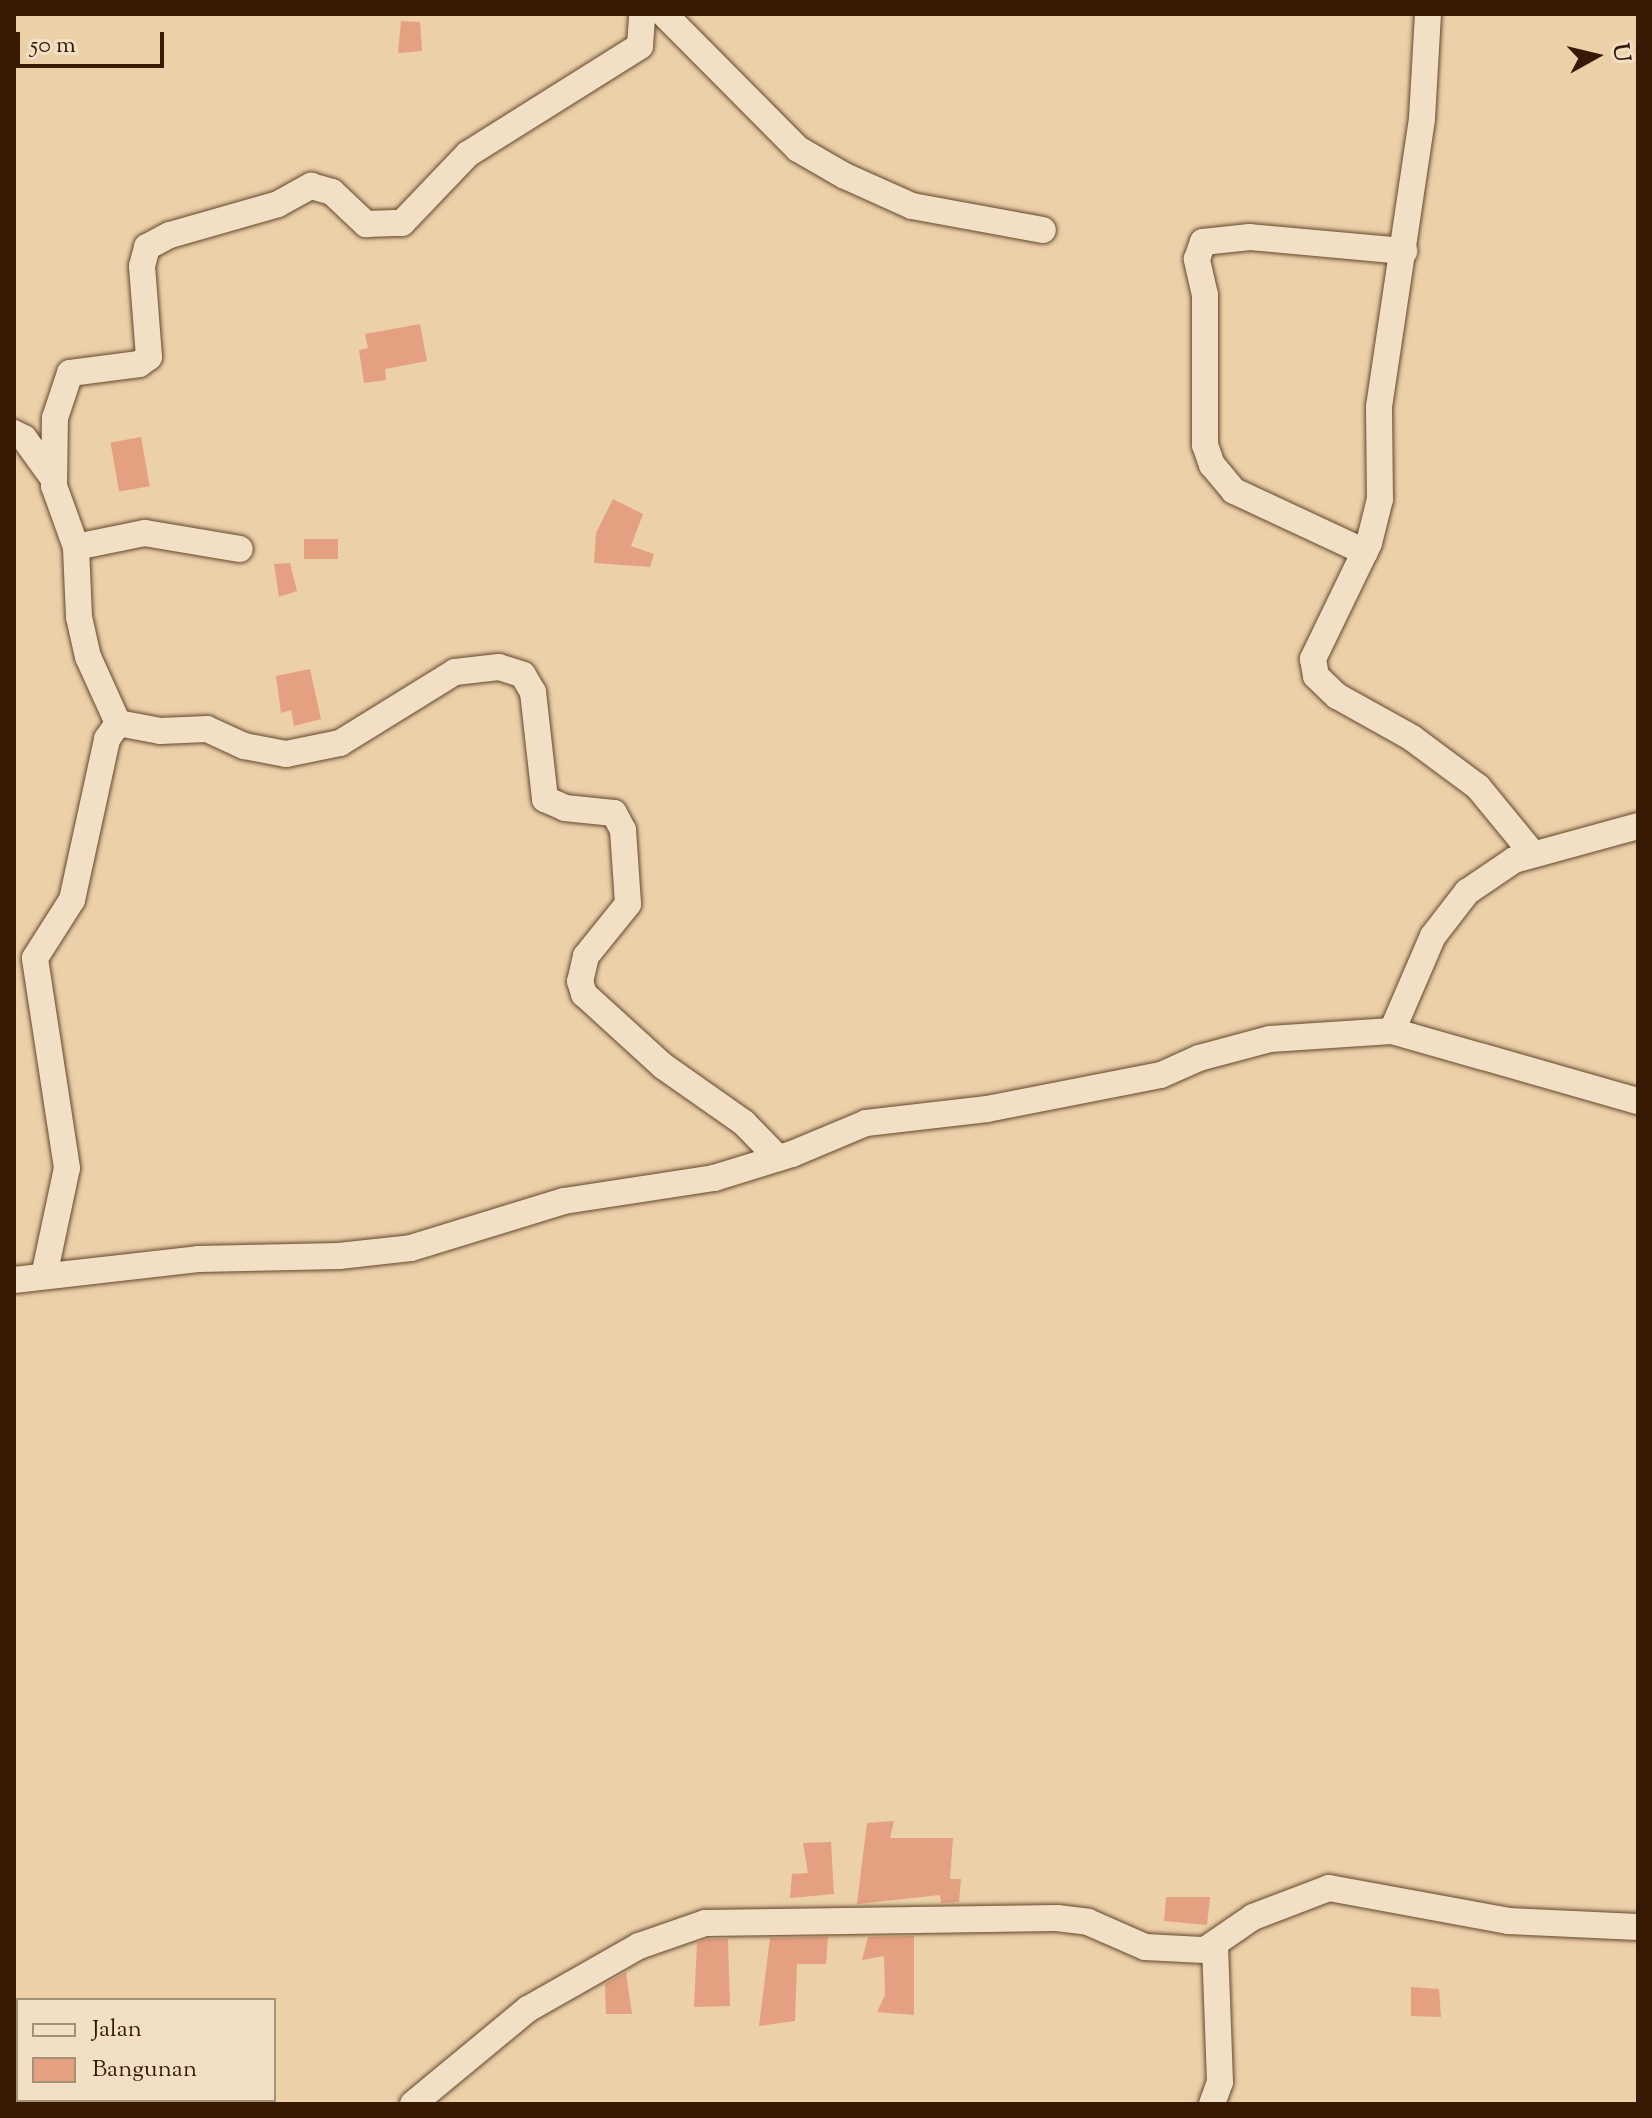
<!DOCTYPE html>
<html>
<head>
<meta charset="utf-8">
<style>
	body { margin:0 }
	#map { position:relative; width:1652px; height:2118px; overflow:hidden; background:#ebd0a8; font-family:"Sorts Mill Goudy",serif }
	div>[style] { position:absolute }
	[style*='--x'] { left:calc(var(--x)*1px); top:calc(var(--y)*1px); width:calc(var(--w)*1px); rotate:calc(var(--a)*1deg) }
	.building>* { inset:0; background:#e5a081; transform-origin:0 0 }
	.roads { filter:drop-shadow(0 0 2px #64472d) drop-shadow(0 0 2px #64472d) }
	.minor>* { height:26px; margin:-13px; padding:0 13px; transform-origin:13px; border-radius:13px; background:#f2e0c6 }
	span { translate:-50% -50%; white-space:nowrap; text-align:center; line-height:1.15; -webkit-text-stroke:8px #f2e0c6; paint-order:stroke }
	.frame { position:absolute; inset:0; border:16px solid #371904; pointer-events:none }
	.legend { position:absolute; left:16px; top:1998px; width:260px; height:104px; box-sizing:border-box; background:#f2e0c6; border:2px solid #a79078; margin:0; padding:10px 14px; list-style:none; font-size:24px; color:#371904 }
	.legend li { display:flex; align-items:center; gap:16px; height:40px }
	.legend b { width:40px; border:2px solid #a79078 }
	.north { position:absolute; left:1556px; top:16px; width:80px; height:80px; -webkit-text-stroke:6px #f2e0c6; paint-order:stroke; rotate:82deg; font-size:22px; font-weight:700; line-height:32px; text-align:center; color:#371904 }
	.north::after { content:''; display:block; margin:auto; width:28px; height:36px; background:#371904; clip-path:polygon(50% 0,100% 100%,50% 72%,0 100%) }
	.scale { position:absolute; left:16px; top:32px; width:148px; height:36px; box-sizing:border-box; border:4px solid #371904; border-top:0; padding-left:10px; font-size:24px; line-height:28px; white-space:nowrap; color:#371904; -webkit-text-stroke:6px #f2e0c6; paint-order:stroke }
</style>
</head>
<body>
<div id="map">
	<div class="building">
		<div style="clip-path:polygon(401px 21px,420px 22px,422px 51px,398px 53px)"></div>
		<div style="clip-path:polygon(420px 324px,427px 361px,385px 369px,386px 380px,364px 383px,359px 350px,368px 348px,365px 334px)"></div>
		<div style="left:141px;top:437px;width:50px;height:31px;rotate:80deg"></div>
		<div style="clip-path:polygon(613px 499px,643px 514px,631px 546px,654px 554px,650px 567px,594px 563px,596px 533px)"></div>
		<div style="left:304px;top:539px;width:34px;height:20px"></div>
		<div style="clip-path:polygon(290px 563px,297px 591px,279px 597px,274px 564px)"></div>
		<div style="clip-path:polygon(310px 669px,321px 719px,294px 726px,291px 710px,281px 713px,276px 676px)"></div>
		<div style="clip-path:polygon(894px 1821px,890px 1838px,953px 1838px,950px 1879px,961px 1879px,959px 1902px,941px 1903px,940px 1895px,857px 1904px,867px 1823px)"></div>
		<div style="clip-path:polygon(831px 1842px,834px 1894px,790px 1898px,792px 1874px,808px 1873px,803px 1843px)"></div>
		<div style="clip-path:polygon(1166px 1897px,1210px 1897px,1207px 1925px,1164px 1921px)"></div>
		<div style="clip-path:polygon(914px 1936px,914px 2015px,877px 2012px,885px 1995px,884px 1956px,862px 1960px,868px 1937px)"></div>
		<div style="clip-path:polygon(828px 1937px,826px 1964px,797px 1964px,795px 2021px,759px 2026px,770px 1938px)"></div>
		<div style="clip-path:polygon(708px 1939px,728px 1939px,730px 2006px,694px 2007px,697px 1943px)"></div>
		<div style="clip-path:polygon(626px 1972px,632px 2014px,606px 2014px,605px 1984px)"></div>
		<div style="clip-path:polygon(1411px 1987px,1439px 1989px,1441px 2017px,1411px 2016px)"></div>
	</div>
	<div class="roads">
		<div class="minor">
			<div style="--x:664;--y:14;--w:190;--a:45.2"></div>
			<div style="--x:798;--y:149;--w:54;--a:29.9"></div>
			<div style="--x:845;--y:176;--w:73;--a:24.1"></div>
			<div style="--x:912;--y:206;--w:133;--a:10.4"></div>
			<div style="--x:1428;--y:14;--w:105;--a:93.3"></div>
			<div style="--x:1422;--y:119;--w:292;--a:98.5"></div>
			<div style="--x:1379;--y:408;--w:91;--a:89.4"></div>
			<div style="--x:1380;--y:499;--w:45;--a:104"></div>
			<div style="--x:1369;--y:543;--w:129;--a:115.8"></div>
			<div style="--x:1313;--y:659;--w:17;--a:80"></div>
			<div style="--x:1316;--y:676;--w:29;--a:44"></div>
			<div style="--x:1337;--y:696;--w:86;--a:29.2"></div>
			<div style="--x:1412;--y:738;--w:82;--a:36.6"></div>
			<div style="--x:1478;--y:787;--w:87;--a:50.6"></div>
			<div style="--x:14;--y:433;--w:11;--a:27"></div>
			<div style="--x:24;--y:438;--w:49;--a:54.1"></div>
			<div style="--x:76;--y:547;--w:65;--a:-109.8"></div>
			<div style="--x:54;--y:486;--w:68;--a:-89.2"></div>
			<div style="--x:55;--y:418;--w:47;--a:-71.6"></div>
			<div style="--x:70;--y:373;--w:70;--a:-7.4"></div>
			<div style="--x:139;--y:364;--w:12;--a:-35"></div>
			<div style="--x:149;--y:357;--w:91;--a:-94.4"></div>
			<div style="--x:142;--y:266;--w:20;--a:-75"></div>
			<div style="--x:147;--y:247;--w:26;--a:-28"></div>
			<div style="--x:170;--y:235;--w:112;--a:-16"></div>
			<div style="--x:278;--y:204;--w:38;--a:-29"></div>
			<div style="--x:311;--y:186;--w:22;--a:16"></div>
			<div style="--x:332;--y:192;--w:47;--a:43.3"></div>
			<div style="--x:366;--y:224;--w:36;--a:-2"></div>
			<div style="--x:402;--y:223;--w:95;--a:-46.3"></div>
			<div style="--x:468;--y:154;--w:203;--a:-32.1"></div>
			<div style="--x:640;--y:46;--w:32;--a:-86"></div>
			<div style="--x:1365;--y:552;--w:145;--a:-155"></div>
			<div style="--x:1234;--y:491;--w:34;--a:-130"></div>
			<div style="--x:1212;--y:465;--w:21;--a:-109"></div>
			<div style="--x:1205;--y:445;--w:150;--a:-90"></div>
			<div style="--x:1205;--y:295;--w:37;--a:-103"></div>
			<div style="--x:1197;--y:259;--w:18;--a:-71"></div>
			<div style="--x:1203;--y:242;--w:47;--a:-6.1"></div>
			<div style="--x:1250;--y:237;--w:155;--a:5.2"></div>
			<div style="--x:118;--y:723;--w:72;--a:-114.4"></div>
			<div style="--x:88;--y:657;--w:41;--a:-102.7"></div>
			<div style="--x:79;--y:617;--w:70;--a:-92.5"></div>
			<div style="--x:76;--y:547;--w:70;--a:-11.5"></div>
			<div style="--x:145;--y:533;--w:96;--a:9.6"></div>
			<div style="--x:1392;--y:1031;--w:103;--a:-66.7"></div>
			<div style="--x:1433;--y:936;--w:56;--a:-52.3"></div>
			<div style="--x:1467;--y:892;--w:57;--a:-34.2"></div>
			<div style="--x:1514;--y:860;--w:129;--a:-15.3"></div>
			<div style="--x:44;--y:1276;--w:110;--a:-78"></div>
			<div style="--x:67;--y:1168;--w:212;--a:-98.7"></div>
			<div style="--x:35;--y:958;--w:69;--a:-57.5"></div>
			<div style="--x:72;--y:900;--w:165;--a:-77.7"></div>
			<div style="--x:107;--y:739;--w:19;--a:-55"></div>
			<div style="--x:118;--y:723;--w:43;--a:10.8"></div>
			<div style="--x:160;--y:731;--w:47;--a:-2.4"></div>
			<div style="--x:207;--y:729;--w:41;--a:24.7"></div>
			<div style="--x:244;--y:746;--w:43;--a:10.8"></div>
			<div style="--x:286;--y:754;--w:55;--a:-11.5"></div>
			<div style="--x:340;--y:743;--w:135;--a:-31.7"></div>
			<div style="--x:455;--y:672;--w:44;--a:-6.5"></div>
			<div style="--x:499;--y:667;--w:25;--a:18"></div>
			<div style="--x:523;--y:675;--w:20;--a:60"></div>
			<div style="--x:533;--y:692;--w:108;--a:83.6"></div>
			<div style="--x:545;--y:799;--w:22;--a:24"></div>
			<div style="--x:565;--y:808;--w:49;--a:5.8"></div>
			<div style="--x:614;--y:813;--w:19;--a:62"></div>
			<div style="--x:623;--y:830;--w:74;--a:86.1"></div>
			<div style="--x:628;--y:904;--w:67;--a:128.9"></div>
			<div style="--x:586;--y:956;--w:26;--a:103"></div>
			<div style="--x:580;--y:981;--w:14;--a:73"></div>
			<div style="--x:584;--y:994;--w:107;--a:42.3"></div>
			<div style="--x:663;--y:1066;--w:99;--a:35.1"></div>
			<div style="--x:744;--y:1123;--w:49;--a:45.8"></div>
			<div style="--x:14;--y:1280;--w:185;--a:-6.5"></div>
			<div style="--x:198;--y:1259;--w:141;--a:-1.2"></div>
			<div style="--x:339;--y:1256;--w:72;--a:-6.3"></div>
			<div style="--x:411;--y:1248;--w:160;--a:-17.1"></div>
			<div style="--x:564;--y:1201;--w:152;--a:-8.7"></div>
			<div style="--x:714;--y:1178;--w:82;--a:-17.1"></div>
			<div style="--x:792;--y:1154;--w:80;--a:-22.7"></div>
			<div style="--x:866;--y:1123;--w:122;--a:-6.6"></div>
			<div style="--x:987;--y:1109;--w:177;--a:-11.1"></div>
			<div style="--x:1161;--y:1075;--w:42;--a:-24.1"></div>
			<div style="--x:1199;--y:1058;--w:73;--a:-15"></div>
			<div style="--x:1270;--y:1039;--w:122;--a:-3.8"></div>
			<div style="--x:1392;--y:1031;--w:256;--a:15.9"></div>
			<div style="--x:413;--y:2104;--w:149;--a:-39.6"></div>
			<div style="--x:528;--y:2009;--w:128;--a:-29.6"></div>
			<div style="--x:639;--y:1946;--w:70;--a:-19.2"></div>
			<div style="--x:705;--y:1923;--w:352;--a:-0.8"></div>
			<div style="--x:1057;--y:1918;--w:31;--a:7"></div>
			<div style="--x:1088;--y:1922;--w:62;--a:23.7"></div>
			<div style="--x:1145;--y:1947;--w:60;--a:2.9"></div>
			<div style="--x:1205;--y:1950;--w:58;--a:-34.5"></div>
			<div style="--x:1253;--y:1917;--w:81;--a:-20.9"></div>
			<div style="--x:1329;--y:1888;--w:182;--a:10.4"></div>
			<div style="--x:1508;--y:1921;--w:130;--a:2.6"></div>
			<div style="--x:1212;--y:2104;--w:23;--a:-70"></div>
			<div style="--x:1220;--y:2082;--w:137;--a:-92.1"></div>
		</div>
	</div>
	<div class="frame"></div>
	<ul class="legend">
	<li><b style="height:10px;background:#f2e0c6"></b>Jalan</li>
	<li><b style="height:22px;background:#e5a081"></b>Bangunan</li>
	</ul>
	<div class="north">U</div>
	<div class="scale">50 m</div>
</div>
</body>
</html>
